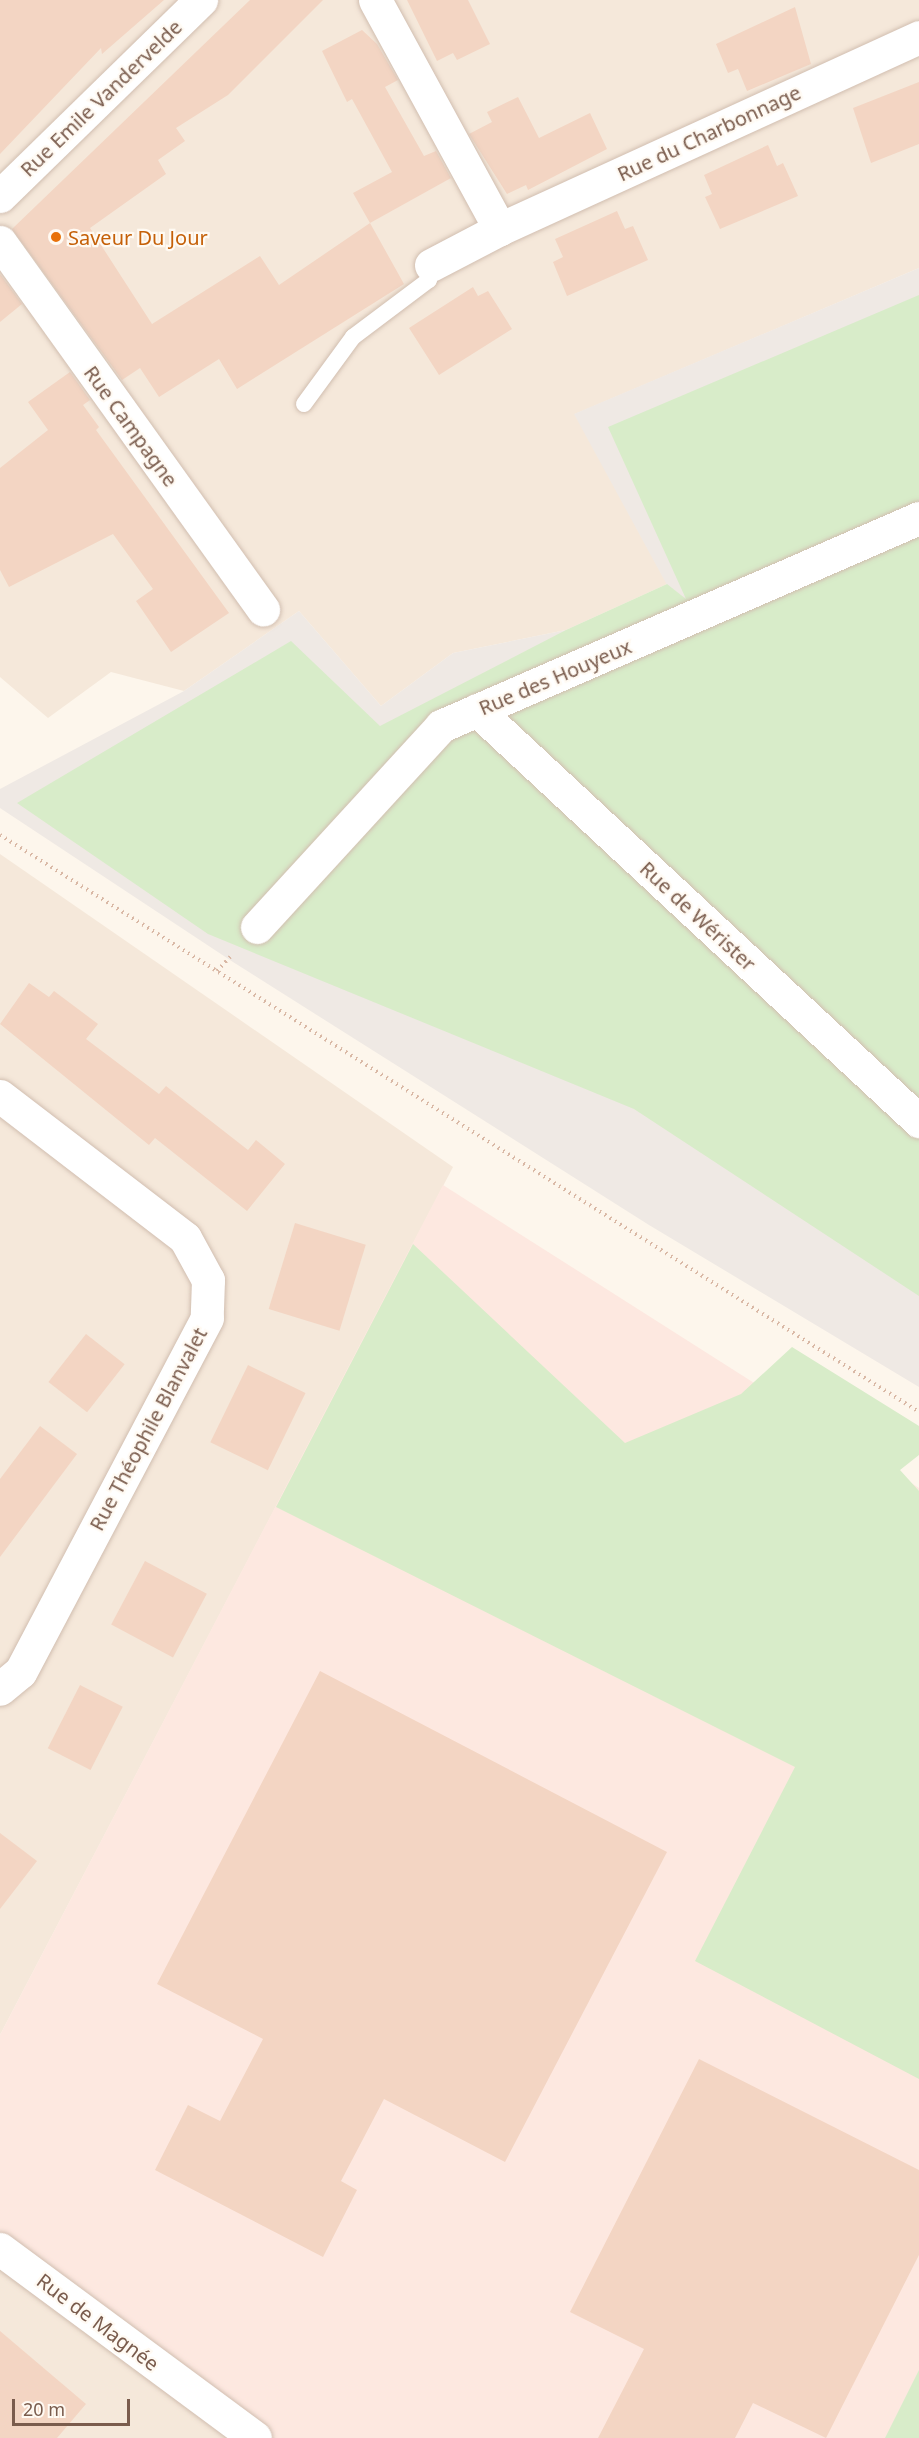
<!DOCTYPE html>
<html>
<head>
<meta charset="utf-8">
<style>
	body { margin:0 }
	#map { position:relative; width:919px; height:2438px; overflow:hidden; background:#fdf6ec; font-family:"Noto Sans",sans-serif }
	div>[style] { position:absolute }
	[style*='--x'] { left:calc(var(--x)*1px); top:calc(var(--y)*1px); width:calc(var(--w)*1px); rotate:calc(var(--a)*1deg) }
	.residential>* { inset:0; background:#f5e8da }
	.commercial>* { inset:0; background:#fde8e0 }
	.industrial>* { inset:0; background:#efe9e4 }
	.green>* { inset:0; background:#d8ecc9 }
	.building>* { inset:0; background:#f3d5c3; transform-origin:0 0 }
	.path>* { height:4px; margin-top:-2px; transform-origin:0; background:repeating-linear-gradient(90deg,#d9b8a5 0 1.5px,transparent 0 6px) }
	.roads { filter:drop-shadow(0 0 2px #d1beb0) drop-shadow(0 0 2px #d1beb0) }
	.service>* { height:16px; margin:-8px; padding:0 8px; transform-origin:8px; border-radius:8px; background:#fff }
	.minor>* { height:33px; margin:-16.5px; padding:0 16.5px; transform-origin:16.5px; border-radius:16.5px; background:#fff }
	.secondary>* { height:33px; margin:-16.5px; padding:0 16.5px; transform-origin:16.5px; border-radius:16.5px; background:#fff }
	.dots>* { width:16px; height:16px; translate:-50% -50%; box-sizing:border-box; border:3px solid #fffaf3; border-radius:50% }
	span { translate:-50% -50%; white-space:nowrap; text-align:center; line-height:1.15; -webkit-text-stroke:4.5px #fffaf3; paint-order:stroke }
	.street-label { font-size:20px; color:#7a5c4d }
	.food-label { font-size:20px; color:#c56008 }
	.left { translate:0 -50%; text-align:left }
	.scale { position:absolute; left:12px; top:2399px; width:118px; height:27px; box-sizing:border-box; border:3px solid #7a5c4d; border-top:0; padding-left:8px; font-size:18px; line-height:21px; white-space:nowrap; color:#7a5c4d; -webkit-text-stroke:4px #fffaf3; paint-order:stroke }
</style>
</head>
<body>
<div id="map">
	<div class="residential">
		<div style="clip-path:polygon(0 0,919px 0,919px 268px,575px 414px,667px 584px,566px 630px,453px 653px,381px 706px,299px 611px,184px 691px,111px 672px,48px 718px,0 677px)"></div>
		<div style="clip-path:polygon(0 854px,453px 1167px,0 2035px)"></div>
		<div style="clip-path:polygon(0 2264px,239px 2438px,0 2438px)"></div>
	</div>
	<div class="commercial">
		<div style="clip-path:polygon(443px 1185px,919px 1488px,919px 2438px,239px 2438px,0 2264px,0 2035px)"></div>
	</div>
	<div class="industrial">
		<div style="clip-path:polygon(919px 268px,919px 1387px,649px 1225px,233px 962px,0 808px,0 789px,184px 691px,299px 611px,381px 706px,453px 653px,566px 630px,667px 585px,574px 414px)"></div>
	</div>
	<div class="green">
		<div style="clip-path:polygon(919px 295px,919px 1296px,634px 1109px,208px 934px,17px 803px,291px 641px,380px 726px,566px 630px,667px 584px,686px 599px,608px 427px)"></div>
		<div style="clip-path:polygon(413px 1244px,625px 1443px,741px 1394px,792px 1347px,919px 1426px,919px 1455px,900px 1470px,919px 1491px,919px 2079px,695px 1961px,795px 1767px,276px 1507px)"></div>
		<div style="clip-path:polygon(919px 2370px,919px 2438px,885px 2438px)"></div>
	</div>
	<div class="building">
		<div style="clip-path:polygon(0 0,164px 0,102px 54px,101px 48px,0 154px)"></div>
		<div style="clip-path:polygon(250px 0,323px 0,228px 95px,176px 128px,185px 141px,158px 160px,166px 174px,90px 228px,152px 324px,260px 256px,279px 285px,370px 223px,404px 284px,237px 389px,219px 359px,159px 397px,140px 368px,122px 380px,12px 229px)"></div>
		<div style="clip-path:polygon(407px 0,468px 0,490px 44px,457px 60px,453px 53px,437px 61px)"></div>
		<div style="clip-path:polygon(795px 7px,811px 64px,747px 91px,738px 69px,728px 73px,716px 44px)"></div>
		<div style="clip-path:polygon(362px 30px,377px 44px,398px 80px,385px 87px,424px 156px,436px 151px,451px 178px,370px 223px,353px 193px,392px 172px,352px 99px,347px 102px,322px 51px)"></div>
		<div style="clip-path:polygon(919px 82px,919px 144px,871px 163px,853px 108px)"></div>
		<div style="clip-path:polygon(518px 97px,539px 138px,590px 113px,607px 149px,528px 190px,526px 185px,507px 194px,469px 134px,492px 122px,487px 112px)"></div>
		<div style="clip-path:polygon(768px 145px,777px 166px,783px 163px,798px 196px,720px 229px,705px 197px,712px 194px,704px 175px)"></div>
		<div style="clip-path:polygon(617px 211px,625px 229px,633px 226px,648px 260px,567px 296px,553px 262px,563px 257px,555px 239px)"></div>
		<div style="clip-path:polygon(0 274px,22px 304px,0 322px)"></div>
		<div style="clip-path:polygon(473px 287px,478px 296px,488px 291px,512px 329px,439px 375px,409px 328px)"></div>
		<div style="clip-path:polygon(70px 372px,90px 400px,83px 405px,99px 427px,96px 430px,229px 613px,171px 652px,136px 601px,153px 589px,113px 534px,9px 587px,0 570px,0 468px,48px 430px,28px 402px)"></div>
		<div style="clip-path:polygon(29px 983px,49px 997px,54px 991px,98px 1024px,86px 1039px,159px 1094px,166px 1086px,248px 1150px,256px 1140px,285px 1164px,247px 1211px,155px 1138px,149px 1145px,0 1024px)"></div>
		<div style="left:295px;top:1223px;width:74px;height:90px;rotate:17deg"></div>
		<div style="left:86px;top:1334px;width:49px;height:61px;rotate:38deg"></div>
		<div style="left:248px;top:1365px;width:64px;height:86px;rotate:26deg"></div>
		<div style="clip-path:polygon(40px 1426px,77px 1454px,0 1557px,0 1479px)"></div>
		<div style="left:145px;top:1561px;width:70px;height:72px;rotate:28deg"></div>
		<div style="clip-path:polygon(320px 1671px,667px 1852px,505px 2162px,384px 2099px,341px 2181px,357px 2190px,323px 2257px,155px 2170px,188px 2105px,220px 2121px,263px 2039px,157px 1984px)"></div>
		<div style="left:80px;top:1685px;width:48px;height:71px;rotate:27deg"></div>
		<div style="clip-path:polygon(0 1833px,37px 1861px,0 1909px)"></div>
		<div style="clip-path:polygon(699px 2059px,919px 2170px,919px 2255px,826px 2438px,753px 2403px,735px 2438px,598px 2438px,644px 2349px,570px 2312px)"></div>
		<div style="clip-path:polygon(0 2331px,86px 2404px,57px 2438px,0 2438px)"></div>
	</div>
	<div class="path">
		<div style="--x:0;--y:835;--w:1085;--a:32.12"></div>
		<div style="--x:217;--y:971;--w:23;--a:-47"></div>
	</div>
	<div class="roads">
		<div class="service">
			<div style="--x:304;--y:404;--w:83;--a:-53.8"></div>
			<div style="--x:353;--y:337;--w:95;--a:-36.9"></div>
			<div style="--x:429;--y:280;--w:15;--a:-82"></div>
		</div>
		<div class="minor">
			<div style="--x:375;--y:0;--w:261;--a:61.4"></div>
			<div style="--x:0;--y:242;--w:452;--a:54.4"></div>
			<div style="--x:431;--y:265;--w:78;--a:-27.6"></div>
			<div style="--x:500;--y:229;--w:461;--a:-24.6"></div>
			<div style="--x:477;--y:710;--w:604;--a:42.92"></div>
			<div style="--x:257;--y:927;--w:273;--a:-47.5"></div>
			<div style="--x:441;--y:726;--w:521;--a:-23.52"></div>
			<div style="--x:0;--y:1096;--w:233;--a:37.5"></div>
			<div style="--x:185;--y:1238;--w:48;--a:61.3"></div>
			<div style="--x:208;--y:1280;--w:38;--a:92"></div>
			<div style="--x:207;--y:1318;--w:400;--a:117.8"></div>
			<div style="--x:20;--y:1672;--w:26;--a:140"></div>
			<div style="--x:0;--y:2249;--w:317;--a:36.5"></div>
		</div>
		<div class="secondary">
			<div style="--x:0;--y:196;--w:281;--a:-44.3"></div>
		</div>
	</div>
	<div class="dots">
		<div style="left:56px;top:237px;background:#e8710a"></div>
	</div>
	<div class="street-label">
		<span style="left:101px;top:98px;rotate:-44deg">Rue Emile Vandervelde</span>
		<span style="left:709px;top:133px;rotate:-25deg">Rue du Charbonnage</span>
		<span style="left:131px;top:426px;rotate:54deg">Rue Campagne</span>
		<span style="left:555px;top:677px;rotate:-23deg">Rue des Houyeux</span>
		<span style="left:698px;top:916px;rotate:43deg">Rue de Wérister</span>
		<span style="left:148px;top:1429px;rotate:-62deg">Rue Théophile Blanvalet</span>
		<span style="left:98px;top:2322px;rotate:37deg">Rue de Magnée</span>
	</div>
	<div class="food-label">
		<span class="left" style="left:68px;top:237px">Saveur Du Jour</span>
	</div>
	<div class="scale">20 m</div>
</div>
</body>
</html>
